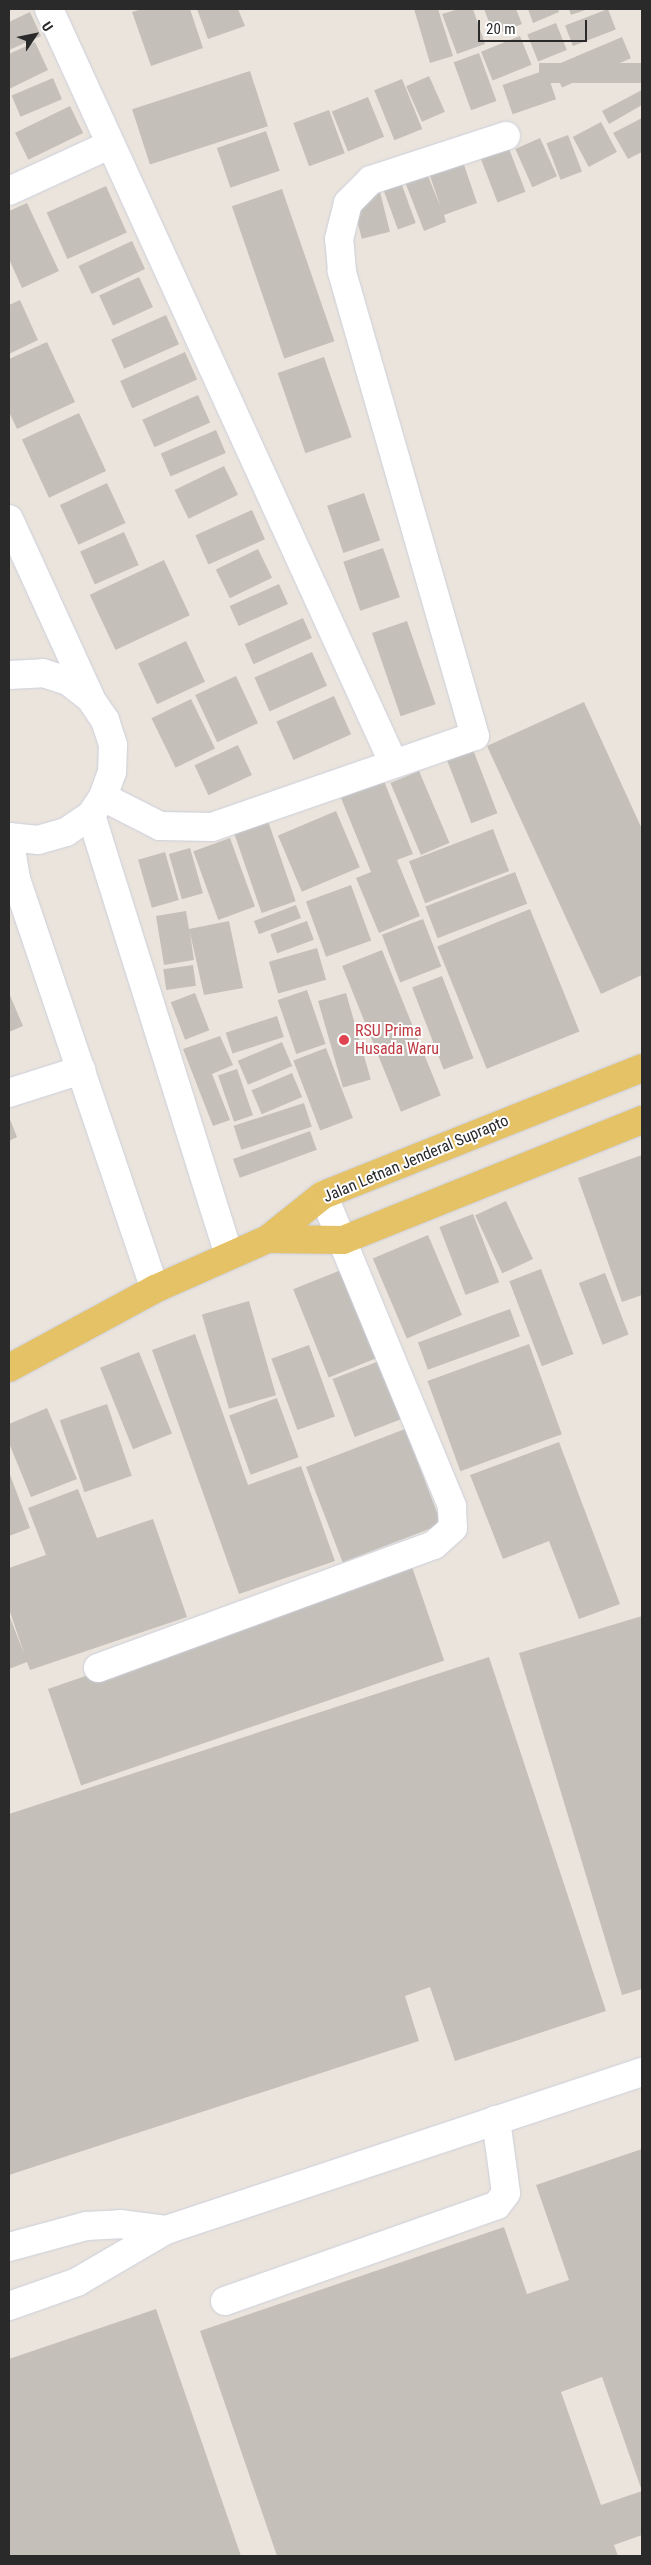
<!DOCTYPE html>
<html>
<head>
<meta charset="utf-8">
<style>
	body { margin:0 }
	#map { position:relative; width:651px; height:2565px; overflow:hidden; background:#ebe4dd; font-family:"Roboto Condensed",sans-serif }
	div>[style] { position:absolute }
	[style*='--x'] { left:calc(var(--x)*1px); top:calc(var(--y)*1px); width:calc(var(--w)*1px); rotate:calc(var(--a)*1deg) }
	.building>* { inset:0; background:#c4bfb9; transform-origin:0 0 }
	.roads { filter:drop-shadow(0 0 1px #cbcfdb) drop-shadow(0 0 1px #cbcfdb) }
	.minor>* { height:28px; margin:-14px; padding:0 14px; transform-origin:14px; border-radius:14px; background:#fff }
	.major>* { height:28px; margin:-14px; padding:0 14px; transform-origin:14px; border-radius:14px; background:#e6c267 }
	.dots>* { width:14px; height:14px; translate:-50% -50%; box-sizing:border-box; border:2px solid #fff; border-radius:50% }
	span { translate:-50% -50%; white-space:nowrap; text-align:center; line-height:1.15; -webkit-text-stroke:4px #fff; paint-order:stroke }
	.health-label { font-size:16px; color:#be3a42 }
	.left { translate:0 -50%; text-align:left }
	.street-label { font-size:16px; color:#2a2a2a }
	.frame { position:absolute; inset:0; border:10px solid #2a2a2a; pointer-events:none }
	.north { position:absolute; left:10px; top:10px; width:50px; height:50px; -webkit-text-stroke:4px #fff; paint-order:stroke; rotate:56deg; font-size:14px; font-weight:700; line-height:20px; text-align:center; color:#2a2a2a }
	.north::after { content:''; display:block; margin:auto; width:18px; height:22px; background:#2a2a2a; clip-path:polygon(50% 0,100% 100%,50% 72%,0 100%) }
	.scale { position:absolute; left:478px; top:20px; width:109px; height:22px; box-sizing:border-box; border:2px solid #2a2a2a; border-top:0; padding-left:6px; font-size:15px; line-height:18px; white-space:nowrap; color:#2a2a2a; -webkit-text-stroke:4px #fff; paint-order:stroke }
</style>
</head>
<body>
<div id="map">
	<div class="building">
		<div style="clip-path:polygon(142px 9px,190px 9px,203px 48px,151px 66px,132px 12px)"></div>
		<div style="clip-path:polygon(197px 9px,238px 9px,245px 26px,208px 39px)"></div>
		<div style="clip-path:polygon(414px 9px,438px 9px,453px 56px,430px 63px)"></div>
		<div style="clip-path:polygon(459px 9px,473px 9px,485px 44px,457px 54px,442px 14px)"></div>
		<div style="clip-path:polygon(484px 9px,516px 9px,522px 24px,494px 35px)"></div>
		<div style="clip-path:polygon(528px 9px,558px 9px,559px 12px,533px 23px)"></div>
		<div style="clip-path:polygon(569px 9px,588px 9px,571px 15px)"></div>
		<div style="left:608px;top:9px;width:22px;height:46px;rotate:69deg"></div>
		<div style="clip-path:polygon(30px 12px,41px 36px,9px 50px,9px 22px)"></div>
		<div style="left:556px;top:23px;width:29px;height:31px;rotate:68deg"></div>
		<div style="left:520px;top:36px;width:31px;height:42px;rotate:68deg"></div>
		<div style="left:622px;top:37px;width:23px;height:75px;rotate:67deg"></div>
		<div style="clip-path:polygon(35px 42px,48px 70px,9px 89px,9px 54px)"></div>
		<div style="left:479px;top:53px;width:51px;height:27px;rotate:70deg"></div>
		<div style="left:642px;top:63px;width:20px;height:103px;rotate:90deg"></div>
		<div style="left:546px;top:70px;width:31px;height:46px;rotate:71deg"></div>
		<div style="left:250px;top:71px;width:58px;height:124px;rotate:72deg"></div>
		<div style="left:429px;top:76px;width:39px;height:25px;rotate:66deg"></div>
		<div style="left:53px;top:78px;width:23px;height:45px;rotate:67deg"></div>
		<div style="left:402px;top:79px;width:54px;height:30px;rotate:68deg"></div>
		<div style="clip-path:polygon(642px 90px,642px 105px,609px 124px,602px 111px)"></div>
		<div style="left:368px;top:97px;width:43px;height:39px;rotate:68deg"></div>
		<div style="left:70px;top:106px;width:30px;height:61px;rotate:64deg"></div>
		<div style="left:329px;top:110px;width:46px;height:38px;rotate:70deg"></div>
		<div style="clip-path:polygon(642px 118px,642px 152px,628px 159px,613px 133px)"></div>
		<div style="left:601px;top:122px;width:34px;height:32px;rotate:62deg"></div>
		<div style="left:266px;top:131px;width:42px;height:52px;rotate:71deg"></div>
		<div style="left:568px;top:135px;width:39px;height:23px;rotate:69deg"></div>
		<div style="left:540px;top:138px;width:42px;height:27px;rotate:66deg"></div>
		<div style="left:508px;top:146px;width:49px;height:30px;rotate:69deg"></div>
		<div style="clip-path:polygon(461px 156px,477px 203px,444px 215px,446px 222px,424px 231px,402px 174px,424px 166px,441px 208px,427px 167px)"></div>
		<div style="left:399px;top:177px;width:49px;height:19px;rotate:70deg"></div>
		<div style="left:106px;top:186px;width:51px;height:65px;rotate:66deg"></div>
		<div style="left:282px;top:189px;width:161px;height:53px;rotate:71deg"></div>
		<div style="left:380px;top:192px;width:41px;height:29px;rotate:76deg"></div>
		<div style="clip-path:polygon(27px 203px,59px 271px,22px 288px,9px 259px,9px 211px)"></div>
		<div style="left:132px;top:241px;width:31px;height:59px;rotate:65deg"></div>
		<div style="left:139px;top:277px;width:33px;height:44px;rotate:65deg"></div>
		<div style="clip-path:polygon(20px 300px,38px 340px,9px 354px,9px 305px)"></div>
		<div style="left:166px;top:315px;width:32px;height:60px;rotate:66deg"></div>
		<div style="clip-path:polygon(47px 342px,75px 402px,17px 429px,9px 412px,9px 359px)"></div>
		<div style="left:185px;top:352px;width:30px;height:71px;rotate:66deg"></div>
		<div style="left:324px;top:357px;width:85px;height:49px;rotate:71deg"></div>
		<div style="left:198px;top:395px;width:30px;height:61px;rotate:66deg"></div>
		<div style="left:79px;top:413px;width:64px;height:63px;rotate:65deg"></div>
		<div style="left:216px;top:430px;width:25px;height:60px;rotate:67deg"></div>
		<div style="left:224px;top:466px;width:32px;height:55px;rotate:64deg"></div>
		<div style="left:107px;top:483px;width:44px;height:52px;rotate:65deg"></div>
		<div style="left:364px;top:493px;width:50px;height:39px;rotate:71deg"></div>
		<div style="left:252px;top:510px;width:32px;height:62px;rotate:66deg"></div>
		<div style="left:124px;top:532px;width:36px;height:48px;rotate:66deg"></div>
		<div style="left:383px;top:548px;width:52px;height:42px;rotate:71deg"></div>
		<div style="left:258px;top:549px;width:32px;height:47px;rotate:64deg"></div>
		<div style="left:164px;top:560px;width:61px;height:82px;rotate:65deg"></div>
		<div style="left:279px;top:584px;width:22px;height:54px;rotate:66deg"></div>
		<div style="left:303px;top:618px;width:22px;height:64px;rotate:66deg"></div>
		<div style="left:407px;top:621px;width:88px;height:37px;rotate:71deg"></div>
		<div style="left:186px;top:641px;width:45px;height:53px;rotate:65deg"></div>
		<div style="left:312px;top:652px;width:37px;height:63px;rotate:66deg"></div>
		<div style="left:236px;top:676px;width:52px;height:45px;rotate:65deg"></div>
		<div style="left:334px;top:696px;width:42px;height:63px;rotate:66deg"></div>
		<div style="left:191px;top:699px;width:55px;height:44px;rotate:64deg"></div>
		<div style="clip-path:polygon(584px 702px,642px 829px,642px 975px,601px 994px,487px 746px)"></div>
		<div style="left:238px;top:745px;width:33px;height:48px;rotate:65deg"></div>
		<div style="left:472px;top:747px;width:71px;height:28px;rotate:69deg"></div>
		<div style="left:419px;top:771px;width:78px;height:31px;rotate:67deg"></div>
		<div style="clip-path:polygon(384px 781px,413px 854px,397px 860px,420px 916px,379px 933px,356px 878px,371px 872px,341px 798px)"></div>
		<div style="left:336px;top:811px;width:61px;height:63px;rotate:67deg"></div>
		<div style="left:268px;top:821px;width:85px;height:36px;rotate:71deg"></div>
		<div style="left:493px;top:829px;width:45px;height:90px;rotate:69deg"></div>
		<div style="left:230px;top:838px;width:73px;height:39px;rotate:70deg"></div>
		<div style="left:190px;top:848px;width:47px;height:22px;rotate:74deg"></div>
		<div style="left:165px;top:852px;width:50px;height:28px;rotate:74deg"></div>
		<div style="left:515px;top:872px;width:34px;height:96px;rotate:69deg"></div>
		<div style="left:351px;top:885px;width:59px;height:48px;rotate:70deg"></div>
		<div style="left:296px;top:905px;width:14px;height:45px;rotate:69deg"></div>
		<div style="left:530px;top:909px;width:132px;height:100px;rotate:68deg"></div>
		<div style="clip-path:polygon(186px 911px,189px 929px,229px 921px,243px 988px,204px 995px,190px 933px,194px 960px,164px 965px,156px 916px)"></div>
		<div style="left:423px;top:919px;width:51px;height:44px;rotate:69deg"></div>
		<div style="left:307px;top:921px;width:20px;height:39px;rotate:70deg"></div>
		<div style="left:317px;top:948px;width:33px;height:50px;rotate:74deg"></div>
		<div style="left:382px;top:950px;width:157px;height:43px;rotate:68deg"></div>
		<div style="left:193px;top:965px;width:21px;height:30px;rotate:82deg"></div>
		<div style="left:442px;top:976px;width:88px;height:32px;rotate:69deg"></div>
		<div style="left:307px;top:990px;width:57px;height:31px;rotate:71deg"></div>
		<div style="clip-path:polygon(9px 993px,23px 1026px,9px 1032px)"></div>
		<div style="left:195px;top:993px;width:40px;height:26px;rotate:69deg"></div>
		<div style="left:346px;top:993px;width:90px;height:29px;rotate:74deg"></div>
		<div style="left:277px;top:1016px;width:22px;height:54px;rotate:72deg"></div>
		<div style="clip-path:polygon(220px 1036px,233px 1065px,212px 1074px,230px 1120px,213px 1126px,183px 1049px)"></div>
		<div style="left:282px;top:1042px;width:26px;height:48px;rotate:67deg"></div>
		<div style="left:326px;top:1048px;width:75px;height:35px;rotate:69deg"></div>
		<div style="left:237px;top:1069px;width:49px;height:20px;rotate:71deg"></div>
		<div style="left:292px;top:1073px;width:26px;height:44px;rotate:67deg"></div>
		<div style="left:304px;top:1103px;width:25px;height:74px;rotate:72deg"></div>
		<div style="clip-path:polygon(9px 1117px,17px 1137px,9px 1141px)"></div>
		<div style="left:310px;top:1131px;width:20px;height:82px;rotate:70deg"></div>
		<div style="clip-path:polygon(642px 1155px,642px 1295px,622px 1302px,578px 1178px)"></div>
		<div style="left:506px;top:1201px;width:64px;height:34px;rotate:65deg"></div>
		<div style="left:473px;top:1214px;width:73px;height:36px;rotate:69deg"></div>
		<div style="left:428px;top:1235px;width:87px;height:60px;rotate:67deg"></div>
		<div style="left:346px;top:1268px;width:95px;height:57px;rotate:68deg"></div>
		<div style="left:541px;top:1269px;width:91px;height:34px;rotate:69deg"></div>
		<div style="left:605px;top:1273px;width:66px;height:28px;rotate:69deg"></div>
		<div style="left:249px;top:1301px;width:98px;height:49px;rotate:74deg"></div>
		<div style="left:510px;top:1309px;width:29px;height:98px;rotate:70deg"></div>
		<div style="clip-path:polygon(195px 1334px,248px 1485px,301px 1466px,335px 1561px,239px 1594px,152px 1350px)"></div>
		<div style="left:529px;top:1344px;width:96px;height:108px;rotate:70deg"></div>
		<div style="left:309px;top:1345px;width:76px;height:40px;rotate:70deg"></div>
		<div style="left:139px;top:1352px;width:88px;height:42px;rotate:68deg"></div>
		<div style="left:382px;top:1360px;width:62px;height:53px;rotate:69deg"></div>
		<div style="left:277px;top:1398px;width:63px;height:51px;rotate:70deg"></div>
		<div style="left:107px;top:1404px;width:76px;height:50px;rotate:71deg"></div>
		<div style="clip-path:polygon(47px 1408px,77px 1479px,31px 1497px,9px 1443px,9px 1424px)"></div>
		<div style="left:405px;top:1429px;width:102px;height:106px;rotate:69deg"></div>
		<div style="clip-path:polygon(559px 1442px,620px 1604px,579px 1619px,549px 1541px,503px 1559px,470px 1475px)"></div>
		<div style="clip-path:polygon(9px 1472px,30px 1528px,9px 1536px)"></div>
		<div style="clip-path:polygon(78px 1489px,97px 1538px,153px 1519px,187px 1617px,30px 1670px,27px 1662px,9px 1669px,9px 1615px,25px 1656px,9px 1609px,9px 1568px,46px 1555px,28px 1508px)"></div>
		<div style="left:411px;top:1564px;width:102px;height:384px;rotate:71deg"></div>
		<div style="clip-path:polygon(642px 1616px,642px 1989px,622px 1995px,519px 1653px)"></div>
		<div style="clip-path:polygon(489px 1657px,606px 2011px,455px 2061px,430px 1987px,405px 1996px,419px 2041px,9px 2175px,9px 1814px)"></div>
		<div style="clip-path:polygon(642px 2149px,642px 2491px,602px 2377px,561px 2392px,601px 2505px,642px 2491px,642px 2535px,614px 2545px,618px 2556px,277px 2556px,200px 2331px,504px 2227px,527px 2294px,569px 2280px,536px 2185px)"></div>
		<div style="clip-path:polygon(156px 2309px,241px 2556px,9px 2556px,9px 2359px)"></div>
	</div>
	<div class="roads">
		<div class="minor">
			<div style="--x:49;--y:9;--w:828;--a:65.45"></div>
			<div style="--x:9;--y:191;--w:110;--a:-24.7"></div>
			<div style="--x:9;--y:519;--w:196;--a:65.5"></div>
			<div style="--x:9;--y:675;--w:34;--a:-3"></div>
			<div style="--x:43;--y:673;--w:26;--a:18"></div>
			<div style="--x:68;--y:681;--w:28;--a:38"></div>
			<div style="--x:90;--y:698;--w:27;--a:56"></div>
			<div style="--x:105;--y:720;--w:26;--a:72"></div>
			<div style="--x:113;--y:745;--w:27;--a:92"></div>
			<div style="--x:112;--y:772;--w:27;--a:110"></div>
			<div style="--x:103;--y:797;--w:22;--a:124"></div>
			<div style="--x:91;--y:815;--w:30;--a:146"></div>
			<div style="--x:66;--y:832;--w:29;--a:164"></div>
			<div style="--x:38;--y:840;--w:29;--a:-174"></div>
			<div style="--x:9;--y:837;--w:43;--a:80.5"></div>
			<div style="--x:16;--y:879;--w:433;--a:71.3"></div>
			<div style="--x:103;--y:797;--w:64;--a:27"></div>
			<div style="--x:160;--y:826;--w:52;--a:1.1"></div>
			<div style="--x:212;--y:827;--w:278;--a:-19.1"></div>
			<div style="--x:475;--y:736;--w:484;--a:-106"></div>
			<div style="--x:342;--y:271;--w:32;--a:-95"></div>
			<div style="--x:339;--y:239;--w:37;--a:-76"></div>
			<div style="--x:348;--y:203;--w:33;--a:-45"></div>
			<div style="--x:371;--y:180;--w:142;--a:-18.1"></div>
			<div style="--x:91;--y:815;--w:461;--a:72.6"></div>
			<div style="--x:9;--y:1093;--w:76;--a:-17.7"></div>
			<div style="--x:98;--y:1668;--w:358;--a:-20.1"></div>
			<div style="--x:434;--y:1545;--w:25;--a:-42"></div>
			<div style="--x:453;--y:1528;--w:22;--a:-93"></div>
			<div style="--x:452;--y:1506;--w:337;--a:-112.5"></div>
			<div style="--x:9;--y:2247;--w:80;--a:-15.3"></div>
			<div style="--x:86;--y:2226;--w:34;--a:-3"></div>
			<div style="--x:120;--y:2224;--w:46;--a:7.4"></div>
			<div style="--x:225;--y:2301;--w:288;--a:-19.4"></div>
			<div style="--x:497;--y:2205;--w:15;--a:-53"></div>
			<div style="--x:506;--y:2193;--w:74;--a:-97.8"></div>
			<div style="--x:9;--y:2306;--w:72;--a:-19.4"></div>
			<div style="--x:77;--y:2282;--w:103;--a:-30.3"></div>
			<div style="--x:166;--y:2230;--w:502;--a:-18.36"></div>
		</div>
		<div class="major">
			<div style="--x:268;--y:1239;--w:75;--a:0.8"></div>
			<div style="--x:343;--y:1240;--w:322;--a:-21.9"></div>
			<div style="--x:9;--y:1368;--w:166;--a:-28.4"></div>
			<div style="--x:155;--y:1289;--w:124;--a:-23.9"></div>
			<div style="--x:268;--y:1239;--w:70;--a:-38.7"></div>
			<div style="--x:323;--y:1195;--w:343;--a:-21.7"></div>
		</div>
	</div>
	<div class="dots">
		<div style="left:344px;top:1040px;background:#e0444e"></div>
	</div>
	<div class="health-label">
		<span class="left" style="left:355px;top:1040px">RSU Prima<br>Husada Waru</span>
	</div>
	<div class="street-label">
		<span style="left:416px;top:1159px;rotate:-23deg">Jalan Letnan Jenderal Suprapto</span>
	</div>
	<div class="frame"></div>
	<div class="north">U</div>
	<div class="scale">20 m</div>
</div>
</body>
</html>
